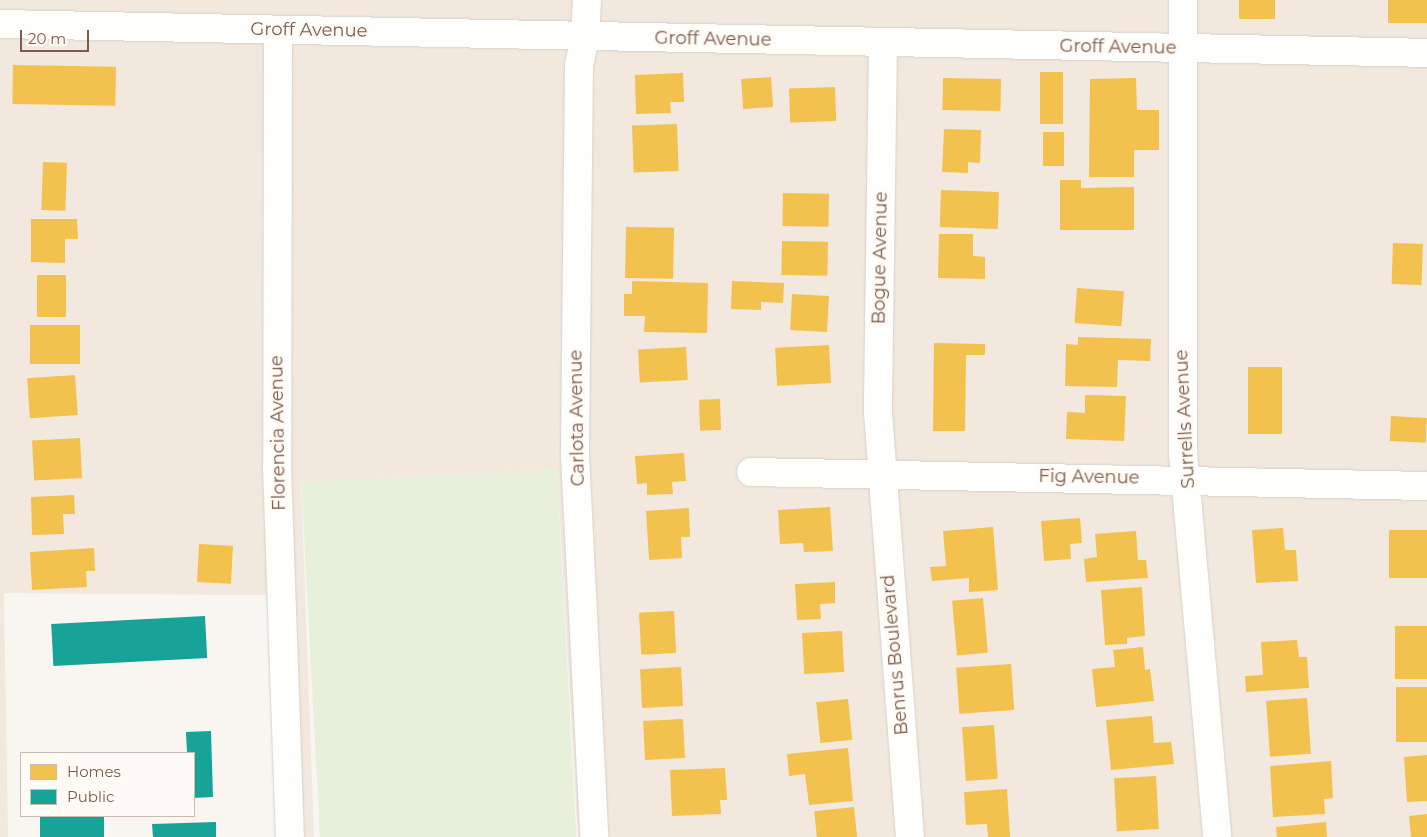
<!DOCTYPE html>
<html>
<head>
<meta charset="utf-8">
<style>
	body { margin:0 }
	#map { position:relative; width:1427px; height:837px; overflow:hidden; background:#f9f5f0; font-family:Montserrat,sans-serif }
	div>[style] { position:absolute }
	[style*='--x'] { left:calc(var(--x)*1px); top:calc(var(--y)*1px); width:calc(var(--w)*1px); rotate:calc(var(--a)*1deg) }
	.residential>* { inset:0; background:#f2e8de }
	.green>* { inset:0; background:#e7f0db; transform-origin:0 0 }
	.homes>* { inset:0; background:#f2c14e; transform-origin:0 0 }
	.public>* { inset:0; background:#17a398; transform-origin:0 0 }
	.roads { filter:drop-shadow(0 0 1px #d7d1cb) drop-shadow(0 0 1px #d7d1cb) }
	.minor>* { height:28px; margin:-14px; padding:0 14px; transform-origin:14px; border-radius:14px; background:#fefefd }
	span { translate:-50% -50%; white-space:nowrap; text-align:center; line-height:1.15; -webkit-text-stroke:5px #fffaf3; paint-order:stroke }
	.street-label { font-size:18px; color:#7a5c4d }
	.legend { position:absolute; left:20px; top:752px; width:175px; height:65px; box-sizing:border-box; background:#fffaf3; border:1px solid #cabbb1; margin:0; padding:6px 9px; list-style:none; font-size:15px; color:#7a5c4d }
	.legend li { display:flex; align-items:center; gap:10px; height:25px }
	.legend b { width:25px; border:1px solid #cabbb1 }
	.scale { position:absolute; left:20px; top:30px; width:69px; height:22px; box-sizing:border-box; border:2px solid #7a5c4d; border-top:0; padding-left:6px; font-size:15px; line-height:18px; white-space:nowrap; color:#7a5c4d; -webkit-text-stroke:4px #fffaf3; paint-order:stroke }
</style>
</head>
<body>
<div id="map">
	<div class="residential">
		<div style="clip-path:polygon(0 0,1427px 0,1427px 837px,578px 837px,557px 469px,301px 483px,314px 837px,277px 837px,267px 595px,4px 593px,8px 837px,0 837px)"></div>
	</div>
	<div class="green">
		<div style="left:557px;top:469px;width:369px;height:256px;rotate:87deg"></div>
	</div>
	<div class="homes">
		<div style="left:1239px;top:0;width:36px;height:19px"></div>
		<div style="left:1388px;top:0;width:39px;height:23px"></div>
		<div style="left:13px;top:65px;width:103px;height:39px;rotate:1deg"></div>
		<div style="left:1040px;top:72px;width:23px;height:52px"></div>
		<div style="clip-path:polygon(683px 73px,684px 102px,670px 102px,671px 113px,636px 114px,635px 75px)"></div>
		<div style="left:771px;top:77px;width:30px;height:30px;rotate:86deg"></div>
		<div style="left:943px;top:78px;width:58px;height:32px;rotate:1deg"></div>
		<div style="clip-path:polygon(1136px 78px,1137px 110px,1159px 110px,1159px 150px,1134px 150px,1134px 177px,1089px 177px,1090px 79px)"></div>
		<div style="left:835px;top:87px;width:34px;height:46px;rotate:88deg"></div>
		<div style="left:677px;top:124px;width:47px;height:45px;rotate:88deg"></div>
		<div style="clip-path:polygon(944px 129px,981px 130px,980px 163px,968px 162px,968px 173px,942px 172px)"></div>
		<div style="left:1043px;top:132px;width:21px;height:34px"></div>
		<div style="left:43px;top:162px;width:24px;height:48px;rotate:2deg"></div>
		<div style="clip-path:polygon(1060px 180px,1081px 180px,1081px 188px,1134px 187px,1134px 230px,1060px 230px)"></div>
		<div style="left:941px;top:190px;width:58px;height:37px;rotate:2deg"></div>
		<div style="left:783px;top:193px;width:46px;height:33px;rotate:1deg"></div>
		<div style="clip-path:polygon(31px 219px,77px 219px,78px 239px,65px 239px,65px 263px,31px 262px)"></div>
		<div style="left:626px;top:227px;width:48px;height:51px;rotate:1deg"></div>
		<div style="clip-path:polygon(939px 234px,973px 234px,973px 256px,985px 257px,985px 279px,938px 278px)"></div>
		<div style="left:782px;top:241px;width:46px;height:34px;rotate:1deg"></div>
		<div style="left:1393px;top:243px;width:30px;height:41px;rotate:2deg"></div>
		<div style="left:37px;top:275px;width:29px;height:42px"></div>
		<div style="clip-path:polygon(632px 281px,708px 283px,707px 333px,644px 332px,645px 316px,624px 316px,624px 294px,632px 294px)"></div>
		<div style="clip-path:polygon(732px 281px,784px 283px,783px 303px,761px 302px,761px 310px,731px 309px)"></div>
		<div style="left:1077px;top:288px;width:47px;height:35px;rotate:4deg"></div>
		<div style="left:792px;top:294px;width:37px;height:36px;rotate:3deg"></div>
		<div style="left:30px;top:325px;width:50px;height:39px"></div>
		<div style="clip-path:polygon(1078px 337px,1151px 339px,1150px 361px,1118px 360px,1117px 387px,1065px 386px,1066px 344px,1078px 345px)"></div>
		<div style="clip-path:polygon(934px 343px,985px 344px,985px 355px,966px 355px,965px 431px,933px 431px)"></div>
		<div style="left:829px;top:345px;width:38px;height:54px;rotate:87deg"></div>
		<div style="left:686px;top:347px;width:33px;height:48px;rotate:87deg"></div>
		<div style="left:1248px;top:367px;width:34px;height:67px"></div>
		<div style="left:75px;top:375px;width:40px;height:48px;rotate:86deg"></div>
		<div style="clip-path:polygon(1085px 395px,1126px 396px,1124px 441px,1066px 439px,1067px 412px,1085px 413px)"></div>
		<div style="left:720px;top:399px;width:31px;height:21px;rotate:88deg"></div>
		<div style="left:1391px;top:416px;width:36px;height:25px;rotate:3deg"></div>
		<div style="left:80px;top:438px;width:40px;height:48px;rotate:87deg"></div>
		<div style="clip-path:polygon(684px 453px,686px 481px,672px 482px,673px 494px,647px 495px,647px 483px,637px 484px,635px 456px)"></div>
		<div style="clip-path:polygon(74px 495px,75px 514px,63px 514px,64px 534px,32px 535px,31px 497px)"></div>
		<div style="clip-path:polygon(830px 507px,833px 551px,804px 552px,803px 543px,780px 544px,778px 510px)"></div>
		<div style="clip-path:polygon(689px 508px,690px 537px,681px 537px,682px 558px,649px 560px,646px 511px)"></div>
		<div style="clip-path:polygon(1080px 518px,1082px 543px,1070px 544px,1071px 559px,1044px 561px,1041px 521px)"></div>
		<div style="clip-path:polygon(993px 527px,998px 590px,969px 592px,969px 578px,932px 581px,930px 567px,946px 566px,943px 531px)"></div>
		<div style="clip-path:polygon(1283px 528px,1285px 550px,1296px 550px,1298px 581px,1256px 583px,1252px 530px)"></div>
		<div style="left:1427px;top:530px;width:48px;height:38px;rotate:90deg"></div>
		<div style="clip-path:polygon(1136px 531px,1138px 560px,1146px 560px,1148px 578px,1086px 582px,1084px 559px,1097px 557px,1095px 534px)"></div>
		<div style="left:199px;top:544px;width:34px;height:38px;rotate:3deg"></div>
		<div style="clip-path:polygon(94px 548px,95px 571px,86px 571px,87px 587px,32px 590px,30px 552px)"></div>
		<div style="clip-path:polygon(835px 582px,835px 603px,820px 604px,821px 619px,797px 620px,795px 584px)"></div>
		<div style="clip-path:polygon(1142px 587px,1145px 636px,1127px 638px,1127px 644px,1105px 645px,1101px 590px)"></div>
		<div style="left:983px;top:598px;width:55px;height:31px;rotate:85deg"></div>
		<div style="left:674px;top:611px;width:42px;height:35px;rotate:87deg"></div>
		<div style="left:1427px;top:626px;width:53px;height:32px;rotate:90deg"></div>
		<div style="left:842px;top:631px;width:41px;height:40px;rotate:87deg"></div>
		<div style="clip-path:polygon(1297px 640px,1299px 657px,1307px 657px,1309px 688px,1246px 692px,1245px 676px,1263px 675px,1261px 642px)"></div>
		<div style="clip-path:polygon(1143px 647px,1145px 670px,1150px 669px,1154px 701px,1096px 707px,1092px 669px,1115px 667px,1113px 650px)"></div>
		<div style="left:1011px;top:664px;width:46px;height:55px;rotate:86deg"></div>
		<div style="left:681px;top:667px;width:39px;height:41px;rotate:87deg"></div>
		<div style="left:1427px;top:687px;width:55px;height:31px;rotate:90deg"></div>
		<div style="left:1307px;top:698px;width:56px;height:41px;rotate:86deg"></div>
		<div style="left:848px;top:699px;width:41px;height:32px;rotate:84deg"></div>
		<div style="clip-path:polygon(1152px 716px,1154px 743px,1171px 742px,1174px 764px,1111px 770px,1106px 720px)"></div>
		<div style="left:683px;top:719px;width:39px;height:40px;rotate:87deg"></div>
		<div style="left:994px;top:725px;width:54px;height:32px;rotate:86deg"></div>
		<div style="clip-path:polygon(848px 748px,853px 801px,809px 805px,805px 774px,789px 776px,787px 754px)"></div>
		<div style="clip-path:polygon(1427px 755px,1427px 801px,1407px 802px,1404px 757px)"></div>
		<div style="clip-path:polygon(1331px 761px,1333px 798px,1324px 799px,1325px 814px,1273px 817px,1270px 766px)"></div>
		<div style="clip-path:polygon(725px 768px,727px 800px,720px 800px,721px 814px,672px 816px,670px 770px)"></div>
		<div style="left:1156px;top:776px;width:53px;height:42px;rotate:87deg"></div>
		<div style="clip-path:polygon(1007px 789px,1010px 837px,988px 837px,987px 824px,966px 825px,964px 792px)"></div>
		<div style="left:854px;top:807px;width:30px;height:40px;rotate:84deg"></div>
		<div style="clip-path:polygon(1427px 814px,1427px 837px,1411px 837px,1409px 816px)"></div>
		<div style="clip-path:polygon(1326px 822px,1327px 837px,1277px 837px,1276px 827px)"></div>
	</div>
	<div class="public">
		<div style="left:205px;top:616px;width:42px;height:154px;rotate:87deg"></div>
		<div style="clip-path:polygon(211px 731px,213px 797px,194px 798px,194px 753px,187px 753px,186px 732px)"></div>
		<div style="left:40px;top:816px;width:64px;height:21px"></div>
		<div style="clip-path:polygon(216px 822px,216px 837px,153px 837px,152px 824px)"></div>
	</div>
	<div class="roads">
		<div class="minor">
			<div style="--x:587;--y:0;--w:37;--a:93"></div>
			<div style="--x:585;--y:37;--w:29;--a:102"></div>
			<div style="--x:579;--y:65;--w:391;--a:90.6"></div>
			<div style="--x:575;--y:456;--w:381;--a:87.1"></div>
			<div style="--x:1183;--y:0;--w:453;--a:90"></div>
			<div style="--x:1183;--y:453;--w:386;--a:84.9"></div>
			<div style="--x:0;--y:24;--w:1427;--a:1.16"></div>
			<div style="--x:278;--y:30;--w:437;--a:90.1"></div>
			<div style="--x:277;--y:467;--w:370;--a:88"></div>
			<div style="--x:883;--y:43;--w:369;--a:90.8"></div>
			<div style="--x:878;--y:412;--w:426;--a:85.7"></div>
			<div style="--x:751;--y:472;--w:676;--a:1.19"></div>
		</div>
	</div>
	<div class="street-label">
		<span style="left:309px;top:30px;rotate:1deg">Groff Avenue</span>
		<span style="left:713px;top:39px;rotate:1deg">Groff Avenue</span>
		<span style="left:1118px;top:47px;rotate:1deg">Groff Avenue</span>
		<span style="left:880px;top:258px;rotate:-89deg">Bogue Avenue</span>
		<span style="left:577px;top:418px;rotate:-91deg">Carlota Avenue</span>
		<span style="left:1185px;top:419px;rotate:-93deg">Surrells Avenue</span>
		<span style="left:278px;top:433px;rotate:-91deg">Florencia Avenue</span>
		<span style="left:1089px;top:477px;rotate:1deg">Fig Avenue</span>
		<span style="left:895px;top:655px;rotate:-95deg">Benrus Boulevard</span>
	</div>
	<ul class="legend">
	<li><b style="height:14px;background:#f2c14e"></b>Homes</li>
	<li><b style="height:14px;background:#17a398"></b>Public</li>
	</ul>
	<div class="scale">20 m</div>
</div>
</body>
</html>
